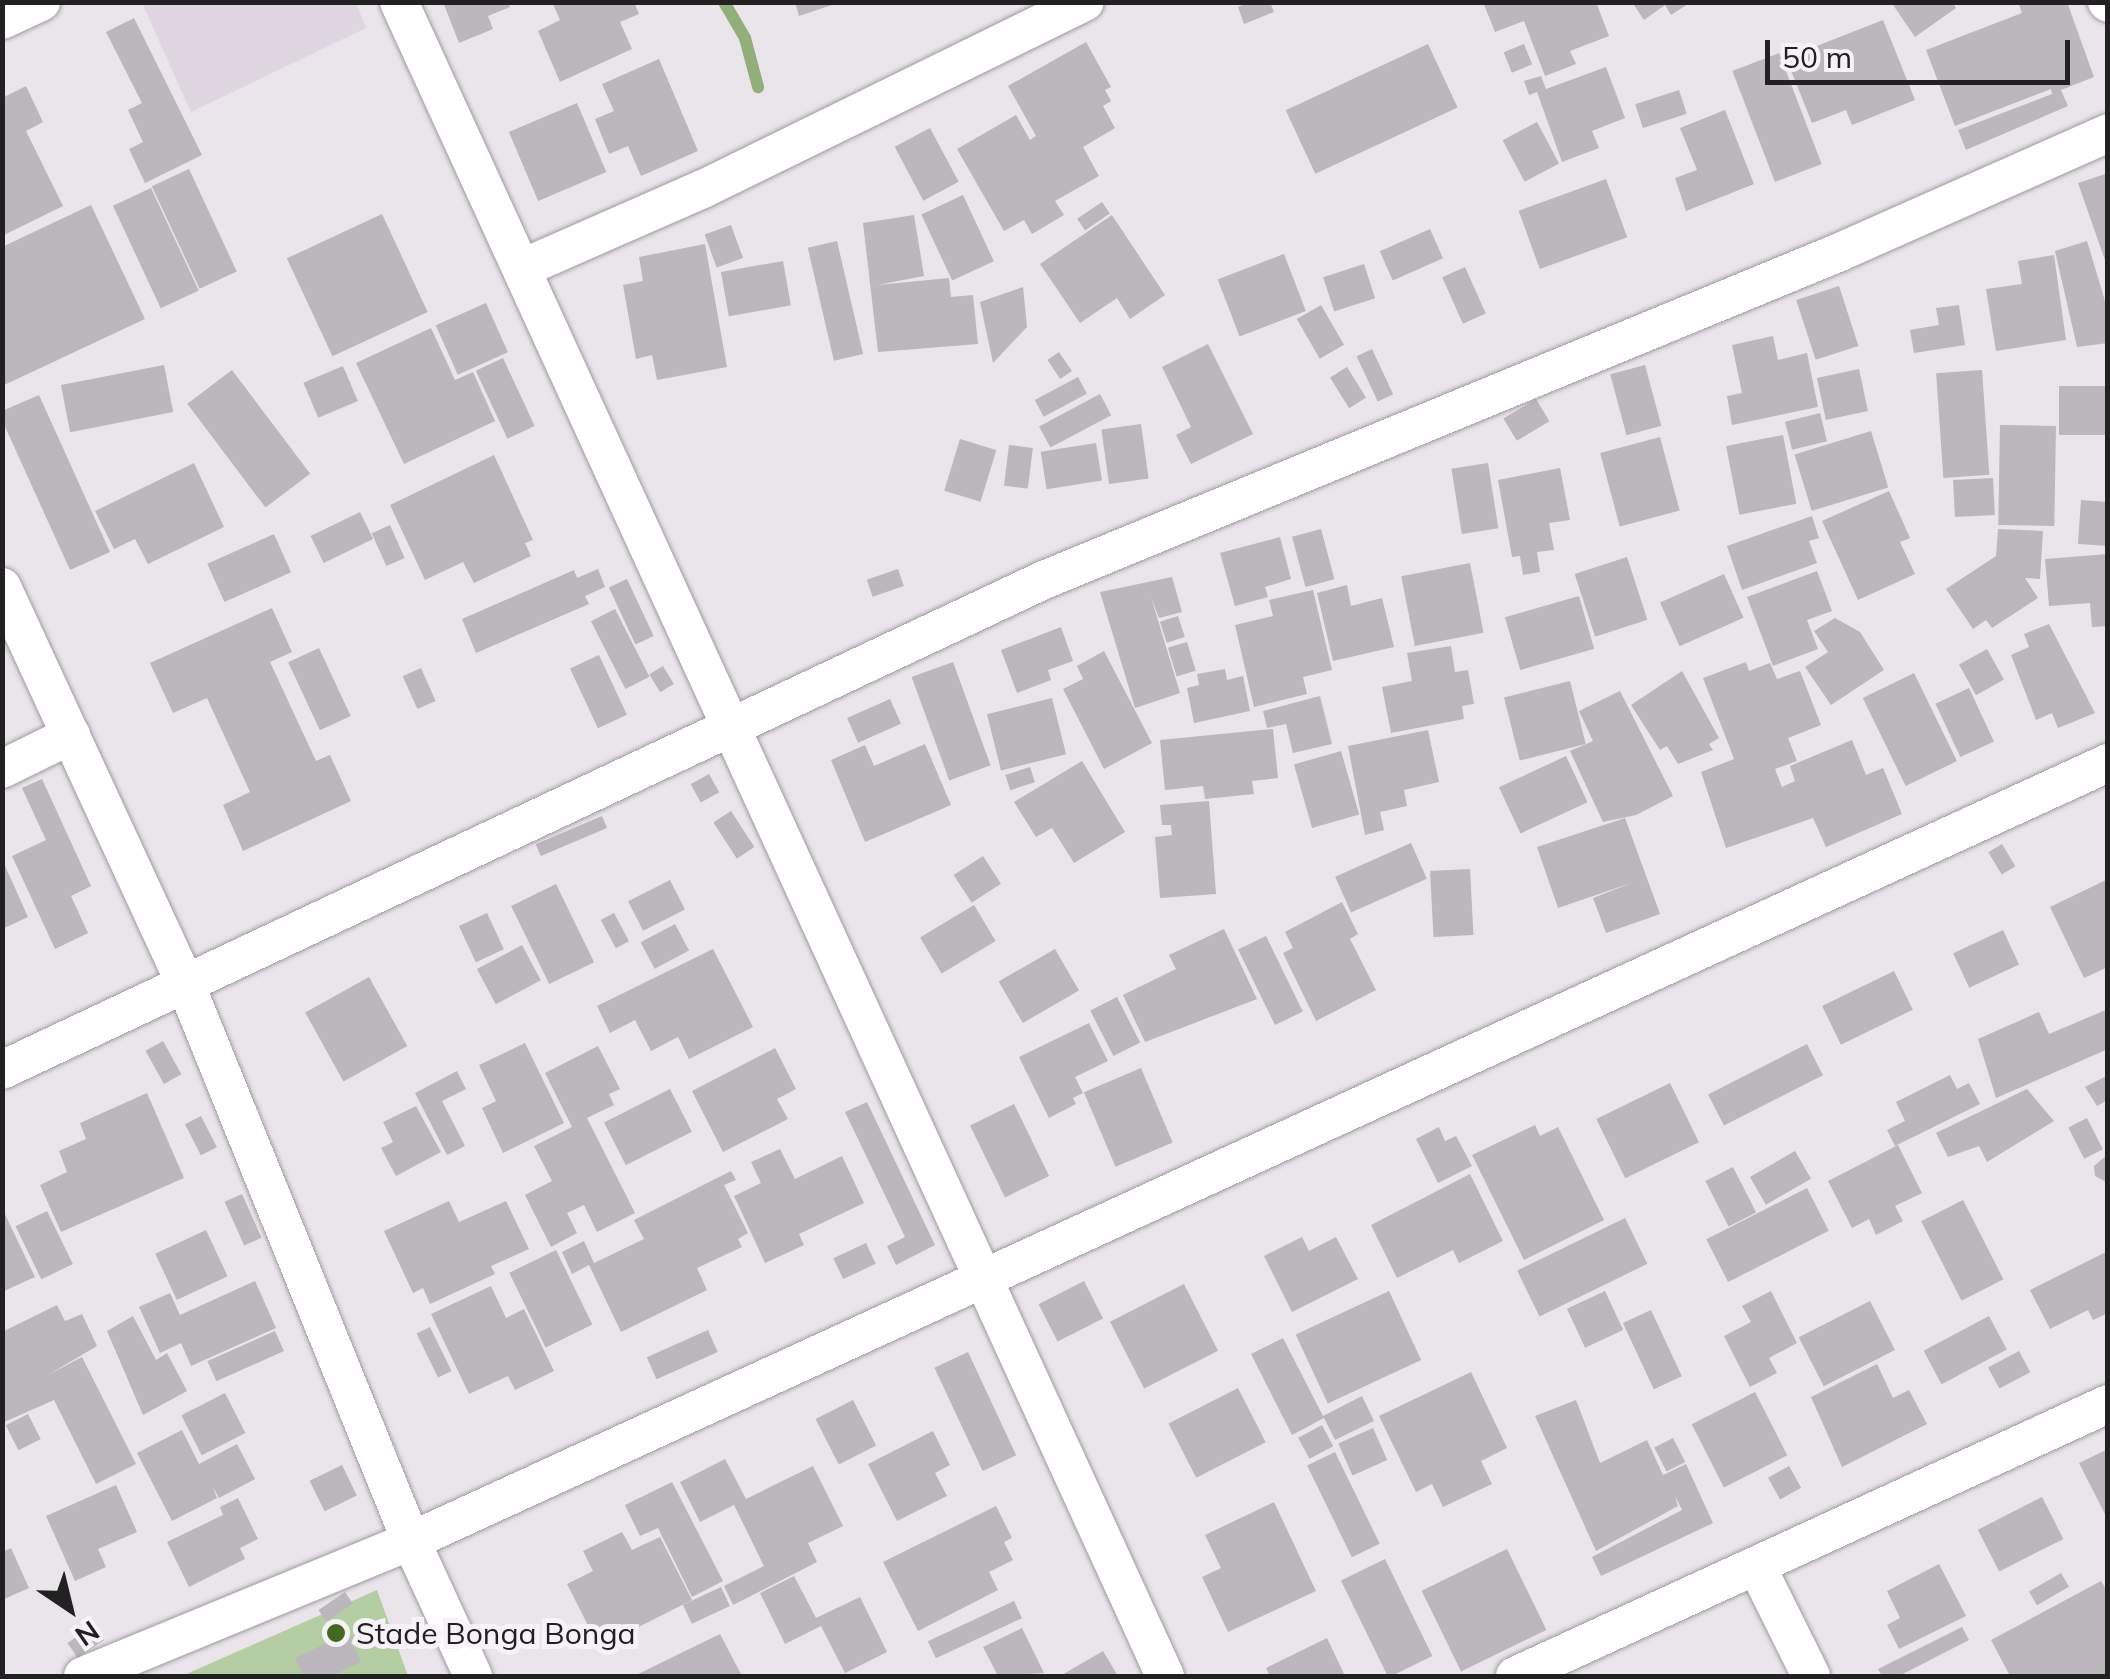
<!DOCTYPE html>
<html>
<head>
<meta charset="utf-8">
<style>
	body { margin:0 }
	#map { position:relative; width:2110px; height:1679px; overflow:hidden; background:#e9e5ea; font-family:Mulish,sans-serif }
	div>[style] { position:absolute }
	[style*='--x'] { left:calc(var(--x)*1px); top:calc(var(--y)*1px); width:calc(var(--w)*1px); rotate:calc(var(--a)*1deg) }
	.built>* { inset:0; background:#dfd6e1 }
	.green>* { inset:0; background:#b4cda2 }
	.stream>* { height:12px; margin:-6px; padding:0 6px; transform-origin:6px; border-radius:6px; background:#91ae7b }
	.building>* { inset:0; background:#bbb7bc; transform-origin:0 0 }
	.roads { filter:drop-shadow(0 0 2px #9e9a9f) drop-shadow(0 0 2px #9e9a9f) }
	.minor>* { height:38px; margin:-19px; padding:0 19px; transform-origin:19px; border-radius:19px; background:#fff }
	.dots>* { width:28px; height:28px; translate:-50% -50%; box-sizing:border-box; border:5px solid #f6f2f7; border-radius:50% }
	span { translate:-50% -50%; white-space:nowrap; text-align:center; line-height:1.15; -webkit-text-stroke:10px #f6f2f7; paint-order:stroke }
	.poi-label { font-size:30px; color:#222122 }
	.left { translate:0 -50%; text-align:left }
	.frame { position:absolute; inset:0; border:5px solid #222122; pointer-events:none }
	.north { position:absolute; left:20px; top:1559px; width:100px; height:100px; -webkit-text-stroke:8px #f6f2f7; paint-order:stroke; rotate:145deg; font-size:28px; font-weight:700; line-height:40px; text-align:center; color:#222122 }
	.north::after { content:''; display:block; margin:auto; width:35px; height:45px; background:#222122; clip-path:polygon(50% 0,100% 100%,50% 72%,0 100%) }
	.scale { position:absolute; left:1765px; top:40px; width:305px; height:45px; box-sizing:border-box; border:5px solid #222122; border-top:0; padding-left:12px; font-size:30px; line-height:35px; white-space:nowrap; color:#222122; -webkit-text-stroke:8px #f6f2f7; paint-order:stroke }
</style>
</head>
<body>
<div id="map">
	<div class="built">
		<div style="clip-path:polygon(142px 3px,356px 3px,366px 28px,191px 112px)"></div>
	</div>
	<div class="green">
		<div style="clip-path:polygon(377px 1590px,408px 1676px,182px 1676px)"></div>
	</div>
	<div class="stream">
		<div style="--x:724;--y:2;--w:42;--a:59.7"></div>
		<div style="--x:745;--y:38;--w:51;--a:75.1"></div>
	</div>
	<div class="building">
		<div style="clip-path:polygon(443px 2px,508px 2px,510px 7px,488px 16px,493px 29px,459px 43px)"></div>
		<div style="clip-path:polygon(552px 2px,634px 2px,639px 14px,620px 22px,632px 49px,560px 82px,538px 31px,560px 20px)"></div>
		<div style="clip-path:polygon(795px 2px,838px 2px,838px 3px,799px 16px)"></div>
		<div style="clip-path:polygon(1250px 2px,1270px 2px,1274px 12px,1244px 24px,1238px 7px)"></div>
		<div style="clip-path:polygon(1483px 2px,1596px 2px,1609px 36px,1570px 51px,1576px 64px,1545px 76px,1524px 21px,1495px 32px)"></div>
		<div style="clip-path:polygon(1632px 2px,1691px 2px,1671px 15px,1665px 5px,1644px 20px)"></div>
		<div style="clip-path:polygon(1891px 2px,1952px 2px,1956px 8px,1915px 37px)"></div>
		<div style="clip-path:polygon(2018px 2px,2067px 2px,2094px 77px,2061px 90px,2068px 106px,1966px 150px,1958px 130px,2052px 94px,2051px 89px,1955px 126px,1926px 50px,2022px 13px)"></div>
		<div style="clip-path:polygon(134px 18px,202px 155px,145px 183px,129px 149px,143px 142px,128px 110px,142px 103px,106px 32px)"></div>
		<div style="clip-path:polygon(1883px 20px,1915px 100px,1852px 125px,1846px 110px,1812px 123px,1786px 58px)"></div>
		<div style="clip-path:polygon(1086px 42px,1111px 87px,1105px 90px,1111px 101px,1103px 106px,1115px 128px,1083px 147px,1099px 176px,1055px 201px,1064px 215px,1032px 234px,1024px 220px,1004px 231px,957px 149px,1016px 115px,1030px 140px,1036px 136px,1008px 86px)"></div>
		<div style="left:1428px;top:44px;width:70px;height:157px;rotate:65deg"></div>
		<div style="left:1524px;top:44px;width:22px;height:22px;rotate:68deg"></div>
		<div style="left:1779px;top:53px;width:119px;height:50px;rotate:69deg"></div>
		<div style="clip-path:polygon(659px 59px,698px 151px,641px 176px,628px 146px,609px 154px,595px 119px,614px 111px,602px 84px)"></div>
		<div style="clip-path:polygon(1606px 67px,1625px 118px,1592px 131px,1599px 148px,1562px 162px,1537px 92px,1529px 95px,1524px 81px,1541px 76px,1546px 89px)"></div>
		<div style="clip-path:polygon(26px 86px,43px 122px,26px 131px,63px 206px,2px 236px,2px 98px)"></div>
		<div style="left:1679px;top:90px;width:25px;height:46px;rotate:72deg"></div>
		<div style="left:577px;top:103px;width:75px;height:74px;rotate:67deg"></div>
		<div style="clip-path:polygon(1725px 110px,1754px 184px,1686px 211px,1675px 178px,1697px 170px,1680px 128px)"></div>
		<div style="left:1537px;top:122px;width:47px;height:39px;rotate:62deg"></div>
		<div style="left:930px;top:128px;width:61px;height:40px;rotate:62deg"></div>
		<div style="left:189px;top:169px;width:113px;height:41px;rotate:65deg"></div>
		<div style="clip-path:polygon(2108px 173px,2108px 266px,2107px 266px,2078px 183px)"></div>
		<div style="left:1606px;top:179px;width:62px;height:93px;rotate:70deg"></div>
		<div style="left:151px;top:188px;width:113px;height:42px;rotate:65deg"></div>
		<div style="left:963px;top:195px;width:73px;height:46px;rotate:65deg"></div>
		<div style="left:1102px;top:202px;width:14px;height:30px;rotate:56deg"></div>
		<div style="clip-path:polygon(91px 205px,145px 319px,2px 386px,2px 247px)"></div>
		<div style="left:382px;top:214px;width:108px;height:105px;rotate:65deg"></div>
		<div style="clip-path:polygon(914px 215px,924px 276px,877px 285px,949px 278px,951px 297px,973px 295px,978px 344px,878px 352px,863px 223px)"></div>
		<div style="clip-path:polygon(1112px 215px,1165px 295px,1130px 319px,1117px 298px,1080px 323px,1040px 264px)"></div>
		<div style="left:731px;top:225px;width:35px;height:28px;rotate:70deg"></div>
		<div style="left:1430px;top:229px;width:32px;height:55px;rotate:66deg"></div>
		<div style="left:837px;top:241px;width:116px;height:30px;rotate:77deg"></div>
		<div style="clip-path:polygon(2087px 241px,2105px 301px,2108px 343px,2077px 347px,2055px 251px)"></div>
		<div style="clip-path:polygon(705px 244px,727px 367px,657px 380px,652px 355px,636px 359px,623px 285px,643px 281px,639px 257px)"></div>
		<div style="left:1284px;top:254px;width:61px;height:71px;rotate:69deg"></div>
		<div style="clip-path:polygon(2054px 255px,2066px 340px,1996px 351px,1986px 289px,2022px 284px,2018px 261px)"></div>
		<div style="left:783px;top:261px;width:45px;height:63px;rotate:80deg"></div>
		<div style="left:1364px;top:264px;width:36px;height:43px;rotate:72deg"></div>
		<div style="left:1465px;top:267px;width:51px;height:25px;rotate:66deg"></div>
		<div style="left:1839px;top:286px;width:63px;height:45px;rotate:72deg"></div>
		<div style="clip-path:polygon(1023px 287px,1027px 327px,993px 363px,980px 302px)"></div>
		<div style="left:486px;top:303px;width:54px;height:55px;rotate:66deg"></div>
		<div style="left:1321px;top:305px;width:46px;height:28px;rotate:60deg"></div>
		<div style="clip-path:polygon(1959px 305px,1965px 345px,1914px 353px,1910px 330px,1939px 325px,1936px 308px)"></div>
		<div style="clip-path:polygon(431px 328px,455px 380px,473px 372px,495px 421px,404px 464px,356px 363px)"></div>
		<div style="clip-path:polygon(1773px 336px,1778px 360px,1807px 353px,1818px 407px,1732px 425px,1727px 396px,1742px 393px,1732px 345px)"></div>
		<div style="clip-path:polygon(1208px 344px,1253px 434px,1191px 464px,1176px 435px,1191px 427px,1162px 367px)"></div>
		<div style="left:1372px;top:349px;width:50px;height:17px;rotate:65deg"></div>
		<div style="left:1059px;top:352px;width:23px;height:14px;rotate:56deg"></div>
		<div style="left:503px;top:358px;width:75px;height:30px;rotate:65deg"></div>
		<div style="left:164px;top:365px;width:48px;height:105px;rotate:79deg"></div>
		<div style="left:1645px;top:365px;width:63px;height:36px;rotate:75deg"></div>
		<div style="left:343px;top:366px;width:38px;height:43px;rotate:67deg"></div>
		<div style="left:1347px;top:367px;width:36px;height:20px;rotate:58deg"></div>
		<div style="left:1859px;top:369px;width:43px;height:43px;rotate:78deg"></div>
		<div style="left:232px;top:370px;width:130px;height:56px;rotate:53deg"></div>
		<div style="left:1982px;top:370px;width:105px;height:46px;rotate:86deg"></div>
		<div style="left:1078px;top:377px;width:19px;height:49px;rotate:62deg"></div>
		<div style="left:2108px;top:386px;width:49px;height:49px;rotate:90deg"></div>
		<div style="left:1100px;top:394px;width:24px;height:69px;rotate:62deg"></div>
		<div style="clip-path:polygon(39px 395px,110px 552px,70px 570px,2px 420px,2px 411px)"></div>
		<div style="left:1536px;top:399px;width:26px;height:38px;rotate:59deg"></div>
		<div style="left:1820px;top:413px;width:29px;height:36px;rotate:76deg"></div>
		<div style="left:1141px;top:424px;width:55px;height:40px;rotate:82deg"></div>
		<div style="left:2000px;top:425px;width:56px;height:100px;rotate:1deg"></div>
		<div style="left:1871px;top:431px;width:59px;height:80px;rotate:73deg"></div>
		<div style="left:1783px;top:435px;width:70px;height:58px;rotate:79deg"></div>
		<div style="left:1660px;top:437px;width:76px;height:62px;rotate:75deg"></div>
		<div style="left:960px;top:439px;width:38px;height:54px;rotate:17deg"></div>
		<div style="left:1096px;top:443px;width:38px;height:56px;rotate:81deg"></div>
		<div style="left:1009px;top:445px;width:24px;height:41px;rotate:7deg"></div>
		<div style="clip-path:polygon(494px 455px,533px 540px,525px 543px,531px 556px,474px 583px,463px 562px,425px 580px,390px 505px)"></div>
		<div style="clip-path:polygon(194px 463px,224px 527px,148px 564px,135px 539px,114px 549px,95px 511px)"></div>
		<div style="left:1488px;top:463px;width:66px;height:37px;rotate:81deg"></div>
		<div style="clip-path:polygon(1560px 468px,1570px 520px,1549px 523px,1554px 550px,1537px 552px,1540px 572px,1523px 575px,1520px 556px,1512px 557px,1498px 480px)"></div>
		<div style="left:1993px;top:478px;width:37px;height:40px;rotate:87deg"></div>
		<div style="clip-path:polygon(1889px 491px,1910px 538px,1900px 542px,1915px 574px,1858px 600px,1822px 521px)"></div>
		<div style="left:2081px;top:500px;width:27px;height:44px;rotate:4deg"></div>
		<div style="left:360px;top:512px;width:30px;height:55px;rotate:64deg"></div>
		<div style="clip-path:polygon(1812px 516px,1819px 538px,1809px 541px,1817px 563px,1742px 590px,1727px 546px)"></div>
		<div style="left:390px;top:525px;width:36px;height:20px;rotate:66deg"></div>
		<div style="left:1321px;top:529px;width:52px;height:30px;rotate:75deg"></div>
		<div style="clip-path:polygon(1998px 529px,2043px 531px,2040px 579px,2025px 578px,2038px 598px,1992px 628px,1986px 620px,1973px 629px,1946px 589px,1996px 556px)"></div>
		<div style="left:274px;top:534px;width:42px;height:73px;rotate:66deg"></div>
		<div style="clip-path:polygon(1280px 537px,1291px 579px,1265px 587px,1268px 597px,1235px 606px,1220px 553px)"></div>
		<div style="clip-path:polygon(2108px 554px,2108px 626px,2092px 627px,2090px 603px,2049px 606px,2045px 559px)"></div>
		<div style="left:1627px;top:557px;width:66px;height:55px;rotate:72deg"></div>
		<div style="left:1470px;top:563px;width:71px;height:70px;rotate:79deg"></div>
		<div style="clip-path:polygon(598px 569px,605px 587px,585px 596px,589px 604px,476px 653px,462px 619px,574px 570px,577px 578px)"></div>
		<div style="left:898px;top:569px;width:18px;height:33px;rotate:71deg"></div>
		<div style="clip-path:polygon(1817px 571px,1832px 611px,1807px 620px,1818px 649px,1773px 666px,1747px 597px)"></div>
		<div style="left:1724px;top:574px;width:48px;height:70px;rotate:66deg"></div>
		<div style="clip-path:polygon(1172px 577px,1182px 612px,1159px 618px,1151px 597px,1180px 693px,1135px 708px,1100px 592px)"></div>
		<div style="left:627px;top:579px;width:63px;height:20px;rotate:65deg"></div>
		<div style="clip-path:polygon(1347px 585px,1351px 606px,1382px 598px,1394px 647px,1333px 661px,1317px 593px)"></div>
		<div style="clip-path:polygon(1313px 590px,1332px 670px,1303px 677px,1307px 694px,1254px 707px,1235px 625px,1273px 616px,1269px 600px)"></div>
		<div style="left:1579px;top:596px;width:55px;height:77px;rotate:74deg"></div>
		<div style="clip-path:polygon(272px 608px,292px 652px,270px 662px,316px 761px,330px 755px,351px 801px,243px 851px,223px 805px,250px 792px,207px 698px,173px 713px,150px 663px)"></div>
		<div style="left:615px;top:609px;width:76px;height:27px;rotate:63deg"></div>
		<div style="left:1178px;top:616px;width:22px;height:19px;rotate:72deg"></div>
		<div style="clip-path:polygon(1835px 618px,1860px 632px,1884px 670px,1831px 705px,1805px 667px,1828px 652px,1814px 631px)"></div>
		<div style="clip-path:polygon(2049px 624px,2095px 713px,2058px 728px,2052px 713px,2036px 720px,2011px 655px,2029px 647px,2024px 634px)"></div>
		<div style="clip-path:polygon(1061px 627px,1073px 661px,1048px 670px,1051px 680px,1017px 693px,1001px 650px)"></div>
		<div style="left:1187px;top:642px;width:30px;height:20px;rotate:73deg"></div>
		<div style="clip-path:polygon(1451px 646px,1455px 672px,1468px 670px,1474px 704px,1462px 706px,1464px 719px,1391px 733px,1382px 687px,1412px 681px,1407px 653px)"></div>
		<div style="left:319px;top:648px;width:75px;height:34px;rotate:65deg"></div>
		<div style="left:1987px;top:649px;width:35px;height:32px;rotate:61deg"></div>
		<div style="clip-path:polygon(1104px 651px,1152px 743px,1104px 769px,1063px 689px,1083px 679px,1077px 666px)"></div>
		<div style="left:599px;top:655px;width:66px;height:32px;rotate:65deg"></div>
		<div style="left:953px;top:662px;width:110px;height:44px;rotate:70deg"></div>
		<div style="clip-path:polygon(1746px 662px,1749px 671px,1770px 663px,1777px 679px,1800px 671px,1821px 725px,1788px 738px,1797px 761px,1775px 769px,1782px 787px,1795px 781px,1790px 766px,1852px 740px,1866px 775px,1883px 768px,1902px 814px,1826px 847px,1813px 818px,1726px 848px,1701px 772px,1734px 759px,1703px 678px)"></div>
		<div style="left:663px;top:666px;width:21px;height:16px;rotate:59deg"></div>
		<div style="left:421px;top:668px;width:36px;height:20px;rotate:66deg"></div>
		<div style="clip-path:polygon(1225px 669px,1227px 680px,1243px 676px,1250px 711px,1194px 723px,1187px 688px,1199px 685px,1197px 674px)"></div>
		<div style="clip-path:polygon(1682px 671px,1719px 738px,1709px 744px,1713px 750px,1678px 764px,1667px 746px,1660px 750px,1631px 705px)"></div>
		<div style="left:1914px;top:673px;width:98px;height:57px;rotate:64deg"></div>
		<div style="left:1570px;top:681px;width:65px;height:68px;rotate:76deg"></div>
		<div style="left:1969px;top:688px;width:59px;height:37px;rotate:65deg"></div>
		<div style="clip-path:polygon(1620px 691px,1673px 796px,1636px 815px,1603px 822px,1570px 751px,1593px 741px,1579px 711px)"></div>
		<div style="clip-path:polygon(1320px 696px,1332px 744px,1293px 753px,1286px 724px,1267px 728px,1263px 711px)"></div>
		<div style="left:1052px;top:698px;width:58px;height:67px;rotate:76deg"></div>
		<div style="left:890px;top:699px;width:27px;height:47px;rotate:66deg"></div>
		<div style="clip-path:polygon(1273px 729px,1278px 778px,1252px 781px,1254px 794px,1205px 799px,1203px 786px,1165px 790px,1160px 740px)"></div>
		<div style="clip-path:polygon(1428px 730px,1439px 782px,1404px 790px,1407px 806px,1380px 812px,1384px 830px,1365px 835px,1348px 746px)"></div>
		<div style="clip-path:polygon(925px 744px,951px 805px,865px 842px,831px 760px,865px 745px,874px 766px)"></div>
		<div style="left:1341px;top:751px;width:66px;height:49px;rotate:74deg"></div>
		<div style="left:1566px;top:756px;width:51px;height:74px;rotate:65deg"></div>
		<div style="clip-path:polygon(1082px 761px,1125px 832px,1074px 863px,1052px 828px,1036px 837px,1014px 802px)"></div>
		<div style="left:1030px;top:767px;width:16px;height:26px;rotate:72deg"></div>
		<div style="left:709px;top:774px;width:21px;height:21px;rotate:61deg"></div>
		<div style="clip-path:polygon(42px 779px,91px 886px,71px 896px,88px 933px,55px 949px,12px 856px,46px 840px,22px 788px)"></div>
		<div style="clip-path:polygon(1209px 801px,1216px 894px,1160px 898px,1155px 837px,1172px 835px,1171px 825px,1162px 825px,1160px 805px)"></div>
		<div style="left:731px;top:811px;width:43px;height:21px;rotate:57deg"></div>
		<div style="left:602px;top:816px;width:13px;height:72px;rotate:67deg"></div>
		<div style="clip-path:polygon(1625px 818px,1660px 914px,1606px 933px,1593px 898px,1634px 882px,1558px 908px,1537px 847px)"></div>
		<div style="left:1411px;top:843px;width:39px;height:83px;rotate:66deg"></div>
		<div style="left:2002px;top:844px;width:26px;height:16px;rotate:59deg"></div>
		<div style="left:983px;top:856px;width:33px;height:35px;rotate:57deg"></div>
		<div style="clip-path:polygon(2px 859px,28px 917px,2px 929px)"></div>
		<div style="left:1470px;top:869px;width:66px;height:40px;rotate:87deg"></div>
		<div style="clip-path:polygon(2108px 879px,2108px 967px,2084px 978px,2050px 907px)"></div>
		<div style="left:670px;top:880px;width:33px;height:47px;rotate:63deg"></div>
		<div style="left:556px;top:884px;width:87px;height:50px;rotate:64deg"></div>
		<div style="clip-path:polygon(1342px 902px,1358px 934px,1350px 939px,1376px 990px,1316px 1021px,1283px 953px,1293px 948px,1285px 932px)"></div>
		<div style="left:974px;top:905px;width:42px;height:63px;rotate:59deg"></div>
		<div style="left:487px;top:913px;width:40px;height:31px;rotate:65deg"></div>
		<div style="left:614px;top:913px;width:32px;height:15px;rotate:62deg"></div>
		<div style="left:675px;top:924px;width:30px;height:39px;rotate:62deg"></div>
		<div style="clip-path:polygon(1224px 929px,1257px 999px,1145px 1042px,1123px 995px,1176px 969px,1169px 955px)"></div>
		<div style="left:2003px;top:930px;width:38px;height:55px;rotate:65deg"></div>
		<div style="left:1266px;top:936px;width:84px;height:31px;rotate:64deg"></div>
		<div style="left:522px;top:945px;width:40px;height:51px;rotate:62deg"></div>
		<div style="clip-path:polygon(713px 949px,753px 1027px,689px 1059px,678px 1037px,651px 1051px,635px 1020px,610px 1033px,597px 1006px)"></div>
		<div style="left:1055px;top:949px;width:48px;height:65px;rotate:60deg"></div>
		<div style="left:1894px;top:971px;width:43px;height:80px;rotate:64deg"></div>
		<div style="left:369px;top:977px;width:79px;height:73px;rotate:61deg"></div>
		<div style="left:1117px;top:997px;width:51px;height:30px;rotate:63deg"></div>
		<div style="clip-path:polygon(2108px 1009px,2108px 1049px,1996px 1098px,1978px 1039px,2039px 1012px,2049px 1034px)"></div>
		<div style="clip-path:polygon(1089px 1023px,1108px 1061px,1075px 1077px,1083px 1093px,1073px 1098px,1076px 1104px,1049px 1118px,1019px 1057px)"></div>
		<div style="left:163px;top:1041px;width:38px;height:20px;rotate:61deg"></div>
		<div style="clip-path:polygon(525px 1043px,564px 1123px,503px 1153px,482px 1108px,496px 1101px,479px 1065px)"></div>
		<div style="left:1807px;top:1044px;width:35px;height:111px;rotate:63deg"></div>
		<div style="clip-path:polygon(598px 1046px,620px 1089px,609px 1094px,614px 1105px,587px 1118px,635px 1213px,597px 1232px,584px 1205px,567px 1213px,577px 1233px,551px 1247px,525px 1195px,552px 1181px,534px 1146px,572px 1127px,545px 1073px)"></div>
		<div style="clip-path:polygon(775px 1048px,796px 1089px,777px 1099px,788px 1119px,723px 1152px,692px 1091px)"></div>
		<div style="left:1141px;top:1068px;width:81px;height:62px;rotate:67deg"></div>
		<div style="clip-path:polygon(457px 1071px,466px 1089px,442px 1101px,465px 1146px,447px 1155px,415px 1093px)"></div>
		<div style="clip-path:polygon(1950px 1075px,1957px 1089px,1969px 1083px,1980px 1104px,1895px 1146px,1887px 1130px,1905px 1121px,1896px 1102px)"></div>
		<div style="clip-path:polygon(2108px 1075px,2108px 1100px,2097px 1106px,2085px 1087px)"></div>
		<div style="left:1670px;top:1083px;width:66px;height:82px;rotate:64deg"></div>
		<div style="left:670px;top:1089px;width:48px;height:74px;rotate:63deg"></div>
		<div style="clip-path:polygon(2027px 1089px,2054px 1121px,1987px 1162px,1979px 1146px,1948px 1157px,1936px 1133px)"></div>
		<div style="clip-path:polygon(147px 1093px,184px 1178px,61px 1232px,40px 1185px,67px 1172px,59px 1151px,86px 1139px,80px 1123px)"></div>
		<div style="clip-path:polygon(867px 1102px,935px 1245px,896px 1265px,887px 1246px,905px 1237px,845px 1112px)"></div>
		<div style="left:1014px;top:1104px;width:80px;height:49px;rotate:64deg"></div>
		<div style="clip-path:polygon(416px 1106px,441px 1152px,396px 1176px,381px 1148px,393px 1142px,383px 1122px)"></div>
		<div style="left:201px;top:1116px;width:35px;height:18px;rotate:63deg"></div>
		<div style="left:2087px;top:1118px;width:35px;height:21px;rotate:63deg"></div>
		<div style="clip-path:polygon(1535px 1125px,1540px 1136px,1558px 1127px,1604px 1220px,1524px 1260px,1472px 1155px)"></div>
		<div style="clip-path:polygon(1439px 1127px,1445px 1141px,1456px 1136px,1472px 1166px,1438px 1183px,1416px 1139px)"></div>
		<div style="clip-path:polygon(1898px 1145px,1922px 1193px,1895px 1206px,1903px 1221px,1876px 1235px,1869px 1219px,1852px 1228px,1828px 1181px)"></div>
		<div style="clip-path:polygon(780px 1149px,795px 1179px,842px 1156px,864px 1203px,799px 1234px,804px 1245px,765px 1263px,734px 1196px,761px 1183px,751px 1162px)"></div>
		<div style="left:1795px;top:1151px;width:32px;height:52px;rotate:60deg"></div>
		<div style="clip-path:polygon(2108px 1154px,2108px 1183px,2095px 1176px,2094px 1166px)"></div>
		<div style="left:1733px;top:1167px;width:51px;height:31px;rotate:63deg"></div>
		<div style="clip-path:polygon(731px 1171px,736px 1180px,724px 1185px,748px 1233px,738px 1239px,742px 1247px,697px 1268px,707px 1290px,621px 1332px,589px 1265px,572px 1274px,562px 1252px,584px 1241px,594px 1263px,644px 1239px,634px 1220px)"></div>
		<div style="clip-path:polygon(1470px 1174px,1503px 1241px,1459px 1263px,1453px 1250px,1397px 1278px,1371px 1225px)"></div>
		<div style="left:1807px;top:1188px;width:48px;height:113px;rotate:63deg"></div>
		<div style="left:242px;top:1194px;width:48px;height:19px;rotate:66deg"></div>
		<div style="left:1963px;top:1200px;width:89px;height:47px;rotate:63deg"></div>
		<div style="clip-path:polygon(449px 1201px,459px 1222px,506px 1201px,529px 1249px,491px 1266px,495px 1274px,430px 1304px,423px 1288px,413px 1293px,384px 1231px)"></div>
		<div style="clip-path:polygon(2px 1208px,35px 1277px,2px 1292px)"></div>
		<div style="left:47px;top:1211px;width:59px;height:35px;rotate:64deg"></div>
		<div style="left:1625px;top:1218px;width:51px;height:120px;rotate:64deg"></div>
		<div style="left:206px;top:1230px;width:51px;height:56px;rotate:65deg"></div>
		<div style="clip-path:polygon(1302px 1237px,1309px 1251px,1336px 1237px,1358px 1279px,1292px 1312px,1264px 1256px)"></div>
		<div style="left:866px;top:1243px;width:23px;height:36px;rotate:65deg"></div>
		<div style="left:556px;top:1250px;width:83px;height:52px;rotate:64deg"></div>
		<div style="clip-path:polygon(2108px 1251px,2108px 1313px,2093px 1320px,2088px 1310px,2050px 1329px,2030px 1290px)"></div>
		<div style="clip-path:polygon(255px 1281px,276px 1328px,191px 1366px,181px 1343px,160px 1353px,139px 1307px,170px 1293px,180px 1315px)"></div>
		<div style="left:1084px;top:1281px;width:42px;height:51px;rotate:63deg"></div>
		<div style="left:1184px;top:1284px;width:75px;height:83px;rotate:63deg"></div>
		<div style="clip-path:polygon(491px 1286px,506px 1318px,524px 1309px,554px 1371px,515px 1390px,508px 1376px,469px 1394px,431px 1314px)"></div>
		<div style="left:1389px;top:1291px;width:76px;height:103px;rotate:65deg"></div>
		<div style="left:1605px;top:1291px;width:43px;height:42px;rotate:65deg"></div>
		<div style="clip-path:polygon(1771px 1291px,1797px 1343px,1769px 1358px,1777px 1373px,1750px 1387px,1724px 1336px,1751px 1322px,1742px 1306px)"></div>
		<div style="left:1870px;top:1301px;width:55px;height:80px;rotate:63deg"></div>
		<div style="clip-path:polygon(57px 1305px,65px 1321px,82px 1314px,97px 1346px,48px 1375px,82px 1357px,136px 1464px,96px 1484px,54px 1400px,2px 1423px,2px 1332px)"></div>
		<div style="left:1651px;top:1310px;width:73px;height:31px;rotate:65deg"></div>
		<div style="clip-path:polygon(133px 1316px,156px 1360px,167px 1353px,187px 1391px,143px 1415px,107px 1331px)"></div>
		<div style="left:1989px;top:1316px;width:38px;height:74px;rotate:62deg"></div>
		<div style="left:430px;top:1327px;width:49px;height:15px;rotate:64deg"></div>
		<div style="left:708px;top:1330px;width:24px;height:67px;rotate:66deg"></div>
		<div style="left:275px;top:1331px;width:22px;height:74px;rotate:66deg"></div>
		<div style="clip-path:polygon(1283px 1338px,1323px 1416px,1362px 1396px,1374px 1421px,1335px 1440px,1324px 1418px,1292px 1435px,1251px 1354px)"></div>
		<div style="left:2019px;top:1351px;width:24px;height:35px;rotate:62deg"></div>
		<div style="left:968px;top:1352px;width:114px;height:37px;rotate:65deg"></div>
		<div style="clip-path:polygon(1877px 1364px,1893px 1398px,1909px 1390px,1927px 1424px,1842px 1467px,1811px 1397px)"></div>
		<div style="clip-path:polygon(1471px 1372px,1507px 1448px,1481px 1461px,1492px 1484px,1443px 1507px,1432px 1484px,1416px 1492px,1379px 1416px)"></div>
		<div style="left:1238px;top:1388px;width:61px;height:78px;rotate:63deg"></div>
		<div style="left:1755px;top:1392px;width:71px;height:71px;rotate:63deg"></div>
		<div style="left:225px;top:1393px;width:45px;height:49px;rotate:63deg"></div>
		<div style="left:853px;top:1400px;width:51px;height:42px;rotate:63deg"></div>
		<div style="clip-path:polygon(1576px 1400px,1600px 1463px,1647px 1440px,1663px 1475px,1686px 1464px,1713px 1523px,1601px 1576px,1592px 1557px,1682px 1510px,1675px 1496px,1678px 1506px,1596px 1551px,1535px 1416px)"></div>
		<div style="left:28px;top:1414px;width:28px;height:25px;rotate:63deg"></div>
		<div style="left:1322px;top:1425px;width:24px;height:27px;rotate:62deg"></div>
		<div style="left:1373px;top:1428px;width:35px;height:38px;rotate:66deg"></div>
		<div style="clip-path:polygon(182px 1430px,199px 1464px,237px 1444px,255px 1479px,219px 1498px,213px 1487px,217px 1498px,172px 1521px,137px 1453px)"></div>
		<div style="clip-path:polygon(933px 1431px,950px 1465px,935px 1473px,947px 1496px,897px 1521px,868px 1464px)"></div>
		<div style="left:1673px;top:1438px;width:27px;height:21px;rotate:63deg"></div>
		<div style="clip-path:polygon(2108px 1449px,2108px 1520px,2079px 1463px)"></div>
		<div style="left:1335px;top:1452px;width:102px;height:31px;rotate:64deg"></div>
		<div style="clip-path:polygon(725px 1459px,746px 1499px,813px 1466px,843px 1526px,808px 1543px,817px 1562px,733px 1605px,724px 1586px,764px 1566px,734px 1505px,700px 1522px,680px 1482px)"></div>
		<div style="left:342px;top:1465px;width:34px;height:36px;rotate:64deg"></div>
		<div style="left:1789px;top:1466px;width:25px;height:24px;rotate:61deg"></div>
		<div style="clip-path:polygon(672px 1482px,723px 1581px,692px 1597px,658px 1528px,640px 1536px,625px 1505px)"></div>
		<div style="clip-path:polygon(116px 1485px,137px 1532px,98px 1549px,106px 1567px,75px 1581px,46px 1516px)"></div>
		<div style="left:2042px;top:1497px;width:47px;height:72px;rotate:63deg"></div>
		<div style="clip-path:polygon(238px 1498px,258px 1539px,240px 1548px,245px 1559px,189px 1587px,167px 1542px,223px 1515px,220px 1507px)"></div>
		<div style="clip-path:polygon(1274px 1502px,1316px 1591px,1228px 1632px,1202px 1577px,1221px 1568px,1205px 1535px)"></div>
		<div style="clip-path:polygon(996px 1506px,1012px 1538px,1004px 1542px,1013px 1560px,989px 1572px,998px 1590px,918px 1631px,883px 1562px)"></div>
		<div style="clip-path:polygon(622px 1532px,632px 1550px,660px 1537px,692px 1600px,599px 1647px,567px 1584px,593px 1571px,583px 1551px)"></div>
		<div style="clip-path:polygon(11px 1548px,29px 1588px,2px 1600px,2px 1552px)"></div>
		<div style="left:1507px;top:1549px;width:90px;height:95px;rotate:64deg"></div>
		<div style="left:1385px;top:1559px;width:108px;height:49px;rotate:64deg"></div>
		<div style="clip-path:polygon(1939px 1564px,1966px 1616px,1899px 1649px,1887px 1625px,1900px 1618px,1887px 1591px)"></div>
		<div style="left:2061px;top:1573px;width:16px;height:37px;rotate:60deg"></div>
		<div style="clip-path:polygon(794px 1576px,816px 1618px,860px 1597px,887px 1652px,845px 1673px,821px 1626px,785px 1644px,760px 1593px)"></div>
		<div style="clip-path:polygon(2101px 1581px,2108px 1592px,2108px 1676px,2010px 1676px,1991px 1640px)"></div>
		<div style="left:721px;top:1587px;width:21px;height:42px;rotate:65deg"></div>
		<div style="left:345px;top:1592px;width:14px;height:32px;rotate:56deg"></div>
		<div style="left:1014px;top:1601px;width:19px;height:95px;rotate:65deg"></div>
		<div style="left:94px;top:1625px;width:18px;height:32px;rotate:56deg"></div>
		<div style="clip-path:polygon(1962px 1627px,1969px 1640px,1899px 1676px,1882px 1676px,1878px 1669px)"></div>
		<div style="clip-path:polygon(1022px 1628px,1044px 1673px,998px 1676px,983px 1647px)"></div>
		<div style="clip-path:polygon(348px 1633px,361px 1662px,331px 1676px,304px 1676px,295px 1658px)"></div>
		<div style="clip-path:polygon(720px 1634px,742px 1676px,634px 1676px)"></div>
		<div style="clip-path:polygon(1327px 1638px,1345px 1676px,1270px 1676px,1266px 1668px)"></div>
		<div style="clip-path:polygon(1103px 1651px,1118px 1676px,1060px 1676px)"></div>
	</div>
	<div class="roads">
		<div class="minor">
			<div style="--x:399;--y:2;--w:1841;--a:65.41"></div>
			<div style="--x:2107;--y:2;--w:1;--a:45"></div>
			<div style="--x:2;--y:20;--w:43;--a:-24.8"></div>
			<div style="--x:525;--y:267;--w:194;--a:-23.7"></div>
			<div style="--x:703;--y:189;--w:425;--a:-26.1"></div>
			<div style="--x:2;--y:587;--w:436;--a:65.2"></div>
			<div style="--x:185;--y:983;--w:602;--a:67.95"></div>
			<div style="--x:411;--y:1541;--w:149;--a:65.3"></div>
			<div style="--x:2;--y:769;--w:77;--a:-26.2"></div>
			<div style="--x:2;--y:1070;--w:1151;--a:-25.19"></div>
			<div style="--x:1044;--y:580;--w:861;--a:-22.39"></div>
			<div style="--x:1840;--y:252;--w:293;--a:-23.9"></div>
			<div style="--x:1758;--y:1569;--w:119;--a:63.6"></div>
			<div style="--x:83;--y:1676;--w:355;--a:-22.4"></div>
			<div style="--x:411;--y:1541;--w:1867;--a:-24.63"></div>
			<div style="--x:1515;--y:1676;--w:652;--a:-24.64"></div>
		</div>
	</div>
	<div class="dots">
		<div style="left:336px;top:1633px;background:#446821"></div>
	</div>
	<div class="poi-label">
		<span class="left" style="left:356px;top:1633px">Stade Bonga Bonga</span>
	</div>
	<div class="frame"></div>
	<div class="north">N</div>
	<div class="scale">50 m</div>
</div>
</body>
</html>
